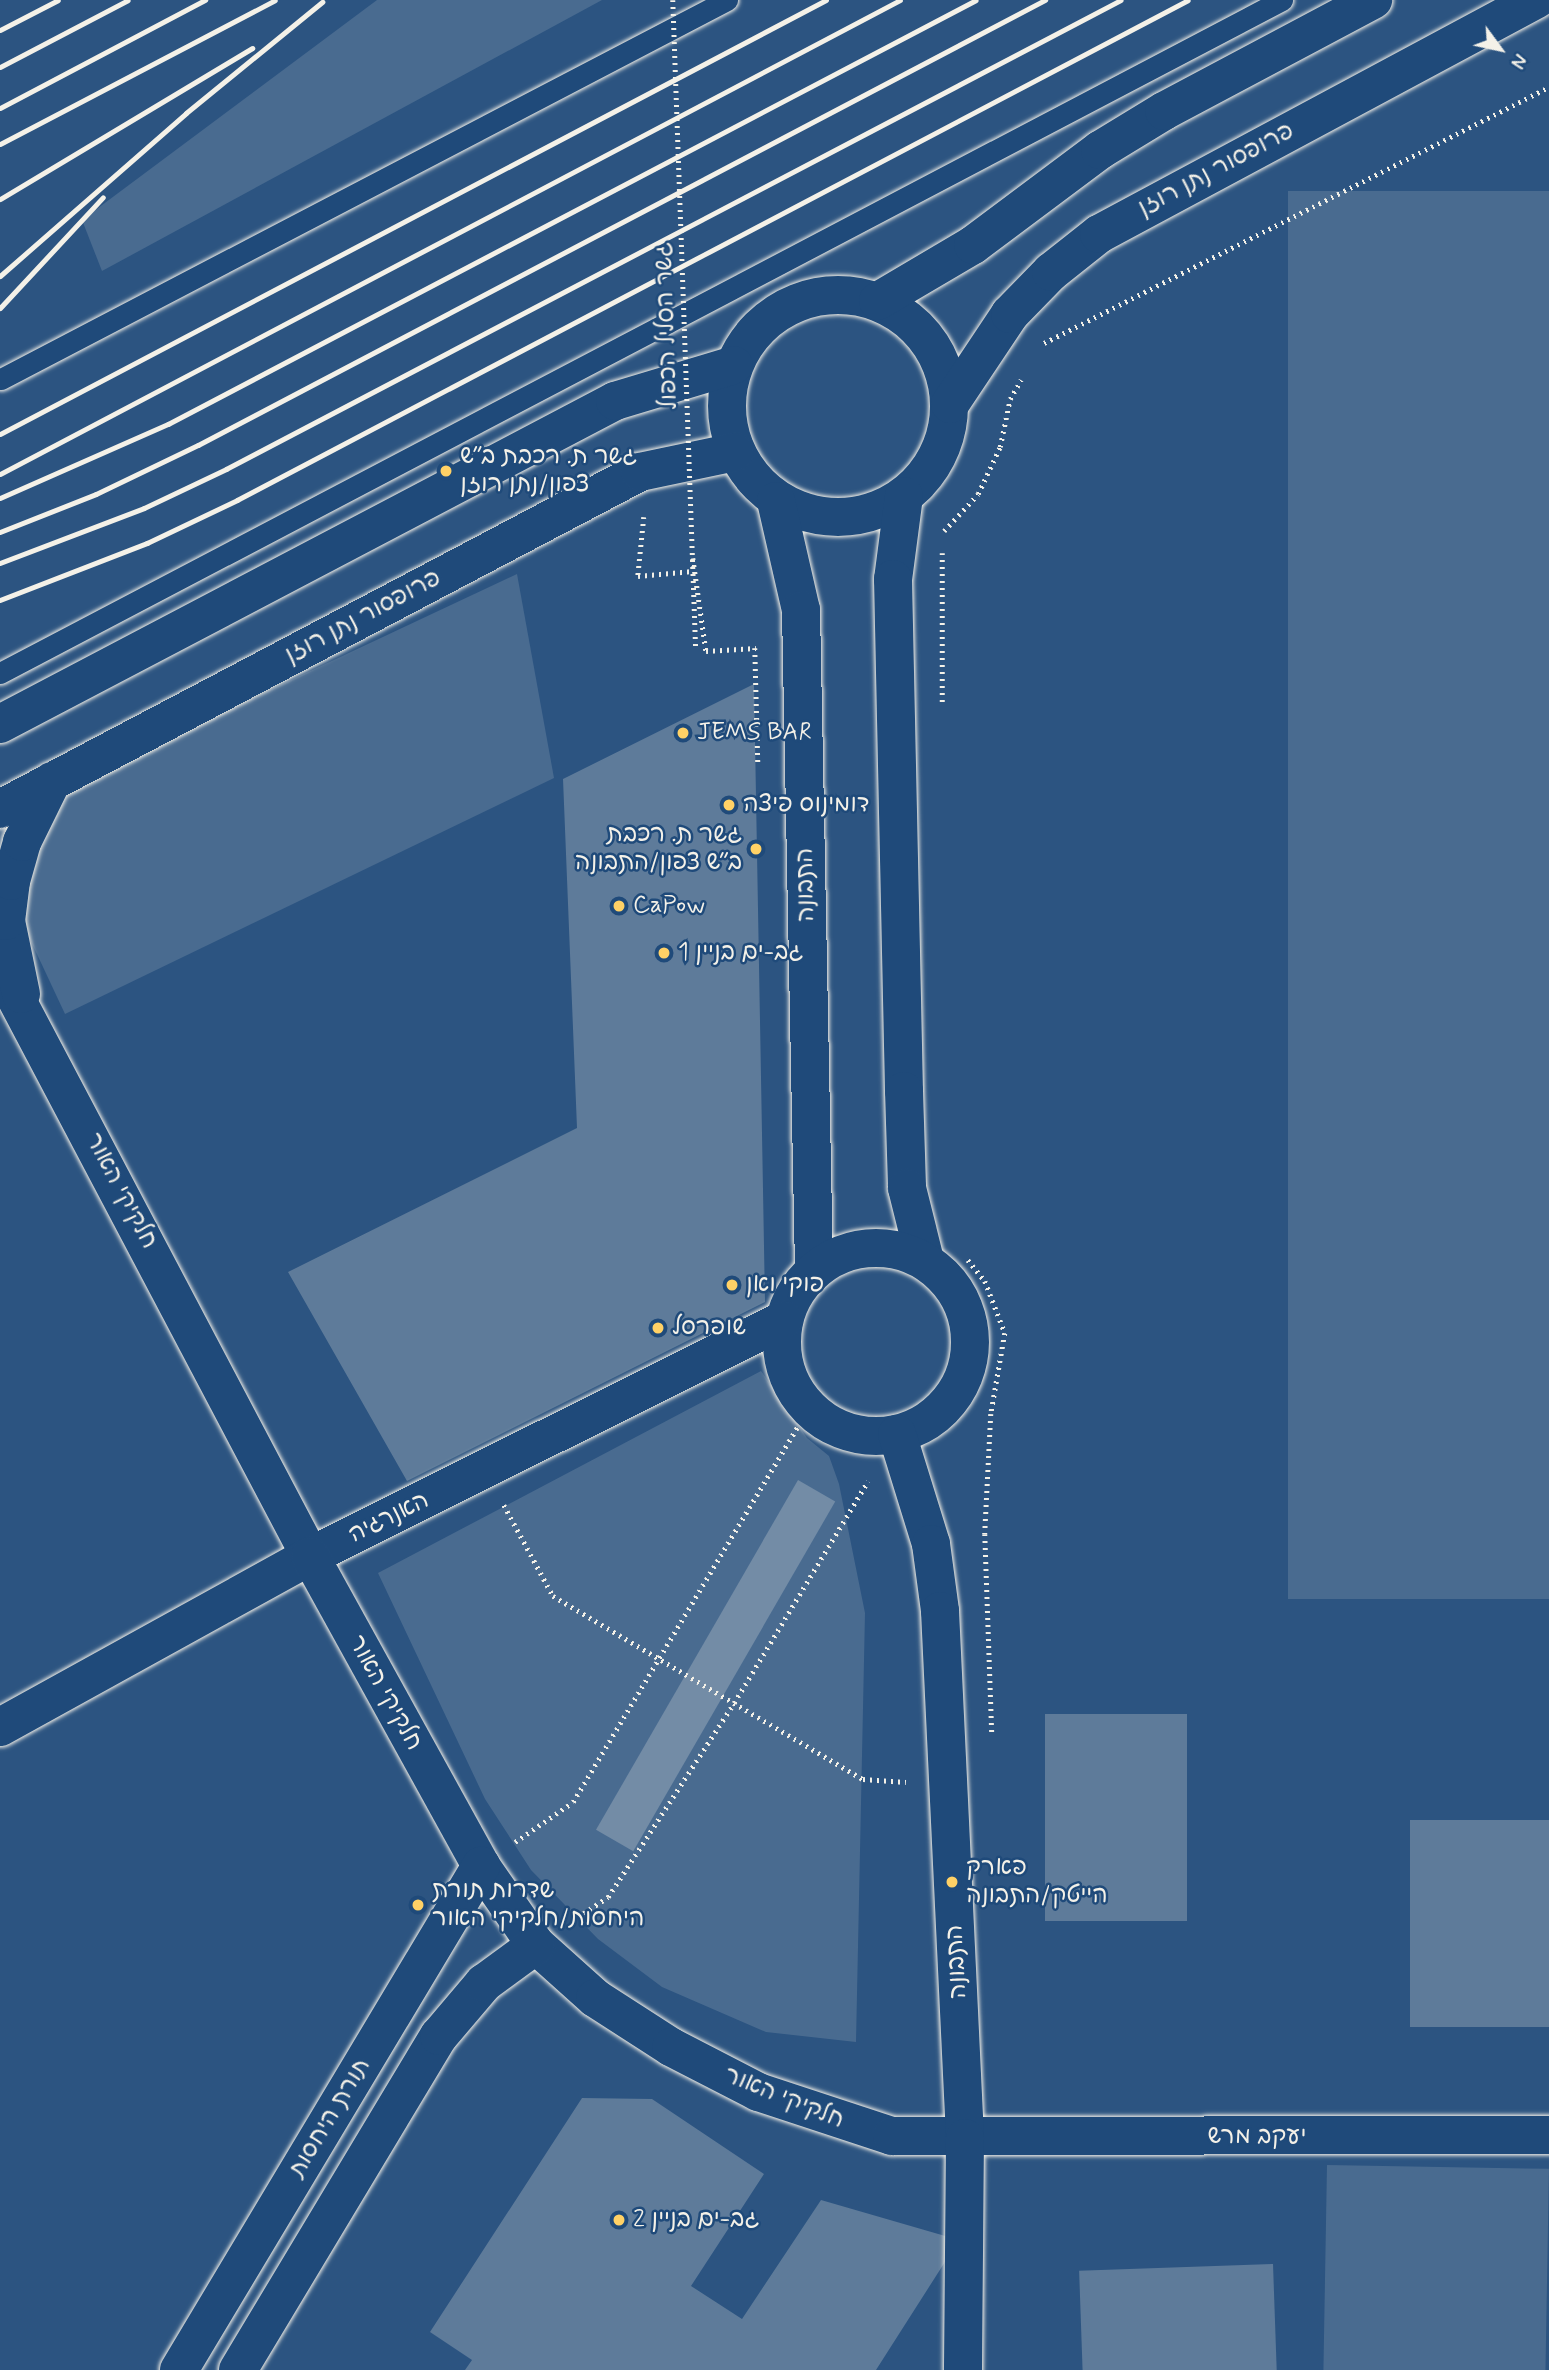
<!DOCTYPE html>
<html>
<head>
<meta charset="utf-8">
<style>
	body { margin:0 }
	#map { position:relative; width:1549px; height:2370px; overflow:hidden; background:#2c5481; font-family:Mynerve,"Playpen Sans Hebrew",sans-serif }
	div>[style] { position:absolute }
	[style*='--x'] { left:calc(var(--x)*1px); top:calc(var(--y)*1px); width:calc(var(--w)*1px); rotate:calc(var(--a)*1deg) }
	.green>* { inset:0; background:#496b90; transform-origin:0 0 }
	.water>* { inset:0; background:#738ca6; transform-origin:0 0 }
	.building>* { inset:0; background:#5e7b9a; transform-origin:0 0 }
	.path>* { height:4.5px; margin-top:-2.25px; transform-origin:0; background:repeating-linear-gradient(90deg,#f4f1e8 0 2px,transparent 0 7px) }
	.roads { filter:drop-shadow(0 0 2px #f4f1e8) drop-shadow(0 0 2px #f4f1e8) }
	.lane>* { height:21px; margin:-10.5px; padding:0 10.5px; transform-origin:10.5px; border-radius:10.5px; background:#1f4a7a }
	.street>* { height:38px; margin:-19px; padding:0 19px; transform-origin:19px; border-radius:19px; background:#1f4a7a }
	.secondary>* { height:38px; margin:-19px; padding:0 19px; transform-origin:19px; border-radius:19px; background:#1f4a7a }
	.secondary>.ring { margin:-19px; padding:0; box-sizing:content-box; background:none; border:38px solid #1f4a7a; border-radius:50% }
	.rail>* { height:5px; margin:-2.5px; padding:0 2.5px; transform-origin:2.5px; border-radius:2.5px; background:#f4f1e8 }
	.path-bridge>* { height:4.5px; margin-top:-2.25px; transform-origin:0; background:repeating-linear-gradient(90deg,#f4f1e8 0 2px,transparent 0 7px) }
	.dots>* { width:19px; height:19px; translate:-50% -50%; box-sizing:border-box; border:4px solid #1f4a7a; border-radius:50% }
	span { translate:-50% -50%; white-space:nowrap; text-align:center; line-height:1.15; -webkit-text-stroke:5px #1f4a7a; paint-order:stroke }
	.street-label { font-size:24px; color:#f4f1e8 }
	.poi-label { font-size:24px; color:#f4f1e8 }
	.left { translate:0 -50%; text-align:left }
	.right { translate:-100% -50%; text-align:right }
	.north { position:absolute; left:1465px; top:14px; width:70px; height:70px; -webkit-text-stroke:5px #1f4a7a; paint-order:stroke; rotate:123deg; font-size:19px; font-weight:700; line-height:28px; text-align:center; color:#f4f1e8 }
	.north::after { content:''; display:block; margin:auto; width:24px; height:32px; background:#f4f1e8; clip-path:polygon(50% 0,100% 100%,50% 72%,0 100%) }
</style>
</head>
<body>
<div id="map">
	<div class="green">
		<div style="clip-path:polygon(377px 0,602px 0,102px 271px,82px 220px)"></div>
		<div style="left:1549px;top:191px;width:1408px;height:261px;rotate:90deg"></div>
		<div style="clip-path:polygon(517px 574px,554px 778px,65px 1014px,0 875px,0 817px)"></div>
		<div style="clip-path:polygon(761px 1371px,807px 1438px,829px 1456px,839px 1484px,865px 1613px,856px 2042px,766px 2032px,662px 1987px,598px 1939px,531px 1870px,485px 1799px,378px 1573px)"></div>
		<div style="left:1327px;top:2165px;width:222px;height:205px;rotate:1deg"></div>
	</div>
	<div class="water">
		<div style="left:798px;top:1480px;width:43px;height:404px;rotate:30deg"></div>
	</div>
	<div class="building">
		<div style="clip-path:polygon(754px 684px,765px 1302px,407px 1481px,288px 1272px,577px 1128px,563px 779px)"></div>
		<div style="left:1045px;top:1714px;width:142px;height:207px"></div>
		<div style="left:1410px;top:1820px;width:139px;height:207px"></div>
		<div style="clip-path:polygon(582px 2098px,652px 2099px,764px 2174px,691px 2286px,742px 2319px,821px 2200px,959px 2240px,876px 2370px,465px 2370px,472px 2360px,430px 2332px)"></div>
		<div style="left:1273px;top:2264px;width:106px;height:194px;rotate:88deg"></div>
	</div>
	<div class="path">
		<div style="--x:1044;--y:343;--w:566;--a:-26.88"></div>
		<div style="--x:644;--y:517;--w:59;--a:95.8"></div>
		<div style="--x:638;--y:576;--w:55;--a:-5.2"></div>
		<div style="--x:944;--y:531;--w:50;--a:-47.4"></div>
		<div style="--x:978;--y:494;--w:52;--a:-64.9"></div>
		<div style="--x:1000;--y:447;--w:49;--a:-78.2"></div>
		<div style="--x:1010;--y:399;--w:22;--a:-60"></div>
		<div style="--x:693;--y:558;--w:94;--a:82"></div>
		<div style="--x:706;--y:651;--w:50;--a:-3.4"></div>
		<div style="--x:755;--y:648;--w:118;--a:88.5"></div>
		<div style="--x:942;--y:702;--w:149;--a:-90"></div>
		<div style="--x:968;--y:1260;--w:27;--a:51"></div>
		<div style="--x:985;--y:1281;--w:56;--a:69"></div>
		<div style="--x:1005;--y:1333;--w:82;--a:99.8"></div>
		<div style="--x:991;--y:1414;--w:120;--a:92.9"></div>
		<div style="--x:985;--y:1534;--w:199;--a:88"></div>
		<div style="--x:504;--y:1505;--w:103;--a:61.7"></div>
		<div style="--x:553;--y:1596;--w:360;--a:30.6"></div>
		<div style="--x:863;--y:1779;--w:43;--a:4"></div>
		<div style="--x:515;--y:1842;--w:70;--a:-34.6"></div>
		<div style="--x:573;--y:1802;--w:458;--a:-59.1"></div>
		<div style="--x:572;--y:1921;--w:43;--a:-33.7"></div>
		<div style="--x:608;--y:1897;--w:231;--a:-57"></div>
		<div style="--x:734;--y:1703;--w:259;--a:-58.9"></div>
	</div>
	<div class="roads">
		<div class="lane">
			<div style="--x:1;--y:379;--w:819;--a:-27.57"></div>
			<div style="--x:0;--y:673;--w:1448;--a:-27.7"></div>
		</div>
		<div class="street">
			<div style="--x:0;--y:968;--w:665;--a:62.2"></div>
			<div style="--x:310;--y:1556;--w:354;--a:151.1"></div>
			<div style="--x:21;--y:994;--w:75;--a:-101.6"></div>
			<div style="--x:6;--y:921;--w:40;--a:-82.9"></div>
			<div style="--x:11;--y:881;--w:41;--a:-74.2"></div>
			<div style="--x:22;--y:842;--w:68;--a:-63.8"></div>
		</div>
		<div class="secondary">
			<div class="ring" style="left:727px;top:295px;width:184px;height:184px"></div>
			<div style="--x:878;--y:301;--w:110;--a:-30.5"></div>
			<div style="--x:973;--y:245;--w:159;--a:-36.8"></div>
			<div style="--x:1100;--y:150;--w:75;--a:-31.4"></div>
			<div style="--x:1164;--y:111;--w:237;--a:-28"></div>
			<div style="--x:950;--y:404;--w:108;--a:-56.3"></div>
			<div style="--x:1010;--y:314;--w:59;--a:-45.7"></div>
			<div style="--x:1051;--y:272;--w:61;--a:-38.4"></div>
			<div style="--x:1099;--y:234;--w:496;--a:-28.2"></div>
			<div style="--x:904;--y:496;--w:84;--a:97.5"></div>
			<div style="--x:893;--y:579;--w:512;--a:88.77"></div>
			<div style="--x:904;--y:1091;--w:97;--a:88.2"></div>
			<div style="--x:907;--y:1188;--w:74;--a:76"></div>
			<div style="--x:776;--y:501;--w:112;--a:77.1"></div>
			<div style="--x:801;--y:610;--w:661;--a:88.87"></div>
			<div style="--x:0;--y:724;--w:695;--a:-27.71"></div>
			<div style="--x:615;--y:401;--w:124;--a:-16.8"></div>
			<div style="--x:0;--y:809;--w:723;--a:-27.77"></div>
			<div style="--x:640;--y:472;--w:97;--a:-11.9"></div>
			<div class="ring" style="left:782px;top:1248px;width:150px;height:150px"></div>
			<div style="--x:784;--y:1320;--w:530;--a:153.53"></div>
			<div style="--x:310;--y:1556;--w:354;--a:61.1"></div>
			<div style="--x:481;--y:1866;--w:96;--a:55.2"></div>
			<div style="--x:536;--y:1945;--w:79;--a:41.9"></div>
			<div style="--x:595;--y:1998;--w:90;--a:32.8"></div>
			<div style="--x:671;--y:2047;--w:98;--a:27.3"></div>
			<div style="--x:758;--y:2092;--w:141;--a:18.2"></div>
			<div style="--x:892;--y:2136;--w:657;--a:-0.09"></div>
			<div style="--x:897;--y:1434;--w:115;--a:72.8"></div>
			<div style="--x:931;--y:1544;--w:68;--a:82.3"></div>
			<div style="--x:940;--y:1611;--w:528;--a:87.28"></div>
			<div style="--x:965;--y:2138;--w:232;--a:90.5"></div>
			<div style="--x:179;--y:2370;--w:588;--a:-59.07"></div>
			<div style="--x:238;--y:2370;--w:390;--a:-59"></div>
			<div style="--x:439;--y:2036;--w:70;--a:-49.7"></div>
			<div style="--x:484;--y:1983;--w:64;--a:-36.2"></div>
		</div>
	</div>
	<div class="rail">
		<div style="--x:0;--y:30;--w:65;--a:-27.3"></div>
		<div style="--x:0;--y:67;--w:144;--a:-27.6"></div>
		<div style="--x:0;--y:108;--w:232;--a:-27.8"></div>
		<div style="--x:0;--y:144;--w:310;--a:-27.6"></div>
		<div style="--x:0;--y:199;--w:294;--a:-30.9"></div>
		<div style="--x:0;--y:276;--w:247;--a:-41.2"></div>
		<div style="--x:186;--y:113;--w:176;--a:-39.2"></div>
		<div style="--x:0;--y:308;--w:151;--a:-47.1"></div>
		<div style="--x:0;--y:434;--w:933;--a:-27.72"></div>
		<div style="--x:0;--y:474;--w:1017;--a:-27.77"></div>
		<div style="--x:0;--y:498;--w:184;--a:-23.8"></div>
		<div style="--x:168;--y:424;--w:912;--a:-27.69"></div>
		<div style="--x:0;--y:532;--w:103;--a:-21.6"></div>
		<div style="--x:96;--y:494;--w:113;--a:-25.7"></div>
		<div style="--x:198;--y:445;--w:957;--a:-27.72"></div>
		<div style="--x:0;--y:563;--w:154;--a:-20.9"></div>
		<div style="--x:144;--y:508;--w:91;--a:-25.4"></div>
		<div style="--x:226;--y:469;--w:1010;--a:-27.66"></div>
		<div style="--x:0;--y:600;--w:158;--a:-21.2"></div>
		<div style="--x:147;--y:543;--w:100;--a:-25.5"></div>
		<div style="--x:237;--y:500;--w:1074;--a:-27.73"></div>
	</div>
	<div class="path-bridge">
		<div style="--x:673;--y:0;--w:651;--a:87.98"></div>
	</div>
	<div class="dots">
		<div style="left:446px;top:471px;background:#ffd166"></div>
		<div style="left:683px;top:733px;background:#ffd166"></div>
		<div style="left:729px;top:805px;background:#ffd166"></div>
		<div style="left:756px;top:849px;background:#ffd166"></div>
		<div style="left:619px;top:906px;background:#ffd166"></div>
		<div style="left:664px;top:953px;background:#ffd166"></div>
		<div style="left:732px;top:1285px;background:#ffd166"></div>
		<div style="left:658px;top:1328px;background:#ffd166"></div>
		<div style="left:952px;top:1882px;background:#ffd166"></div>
		<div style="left:418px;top:1905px;background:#ffd166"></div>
		<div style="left:619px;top:2220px;background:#ffd166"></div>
	</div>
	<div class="street-label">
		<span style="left:1216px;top:170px;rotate:-28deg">פרופסור נתן רוזן</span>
		<span style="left:667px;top:326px;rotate:-92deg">גשר הסליל הכפול</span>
		<span style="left:363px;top:617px;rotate:-28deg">פרופסור נתן רוזן</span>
		<span style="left:806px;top:885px;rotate:-91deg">התבונה</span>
		<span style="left:121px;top:1191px;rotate:62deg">חלקיקי האור</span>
		<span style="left:389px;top:1518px;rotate:-26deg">האנרגיה</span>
		<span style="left:385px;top:1693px;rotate:61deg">חלקיקי האור</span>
		<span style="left:957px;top:1962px;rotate:-93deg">התבונה</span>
		<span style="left:784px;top:2098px;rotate:22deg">חלקיקי האור</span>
		<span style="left:330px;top:2118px;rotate:-59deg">תורת היחסות</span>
		<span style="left:1257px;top:2137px">יעקב מרש</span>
	</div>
	<div class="poi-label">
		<span class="left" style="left:460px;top:471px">גשר ת. רכבת ב״ש<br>צפון/נתן רוזן</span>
		<span class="left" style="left:697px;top:733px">JEMS BAR</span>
		<span class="left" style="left:743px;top:805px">דומינוס פיצה</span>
		<span class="right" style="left:742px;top:849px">גשר ת. רכבת<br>ב״ש צפון/התבונה</span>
		<span class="left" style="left:633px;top:906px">CaPow</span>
		<span class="left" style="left:678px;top:953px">גב-ים בניין 1</span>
		<span class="left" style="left:746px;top:1285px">פוקי ואן</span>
		<span class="left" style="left:672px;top:1328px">שופרסל</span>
		<span class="left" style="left:966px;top:1882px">פארק<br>הייטק/התבונה</span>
		<span class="left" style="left:432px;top:1905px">שדרות תורת<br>היחסות/חלקיקי האור</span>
		<span class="left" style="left:633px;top:2220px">גב-ים בניין 2</span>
	</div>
	<div class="north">N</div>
</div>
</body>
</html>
